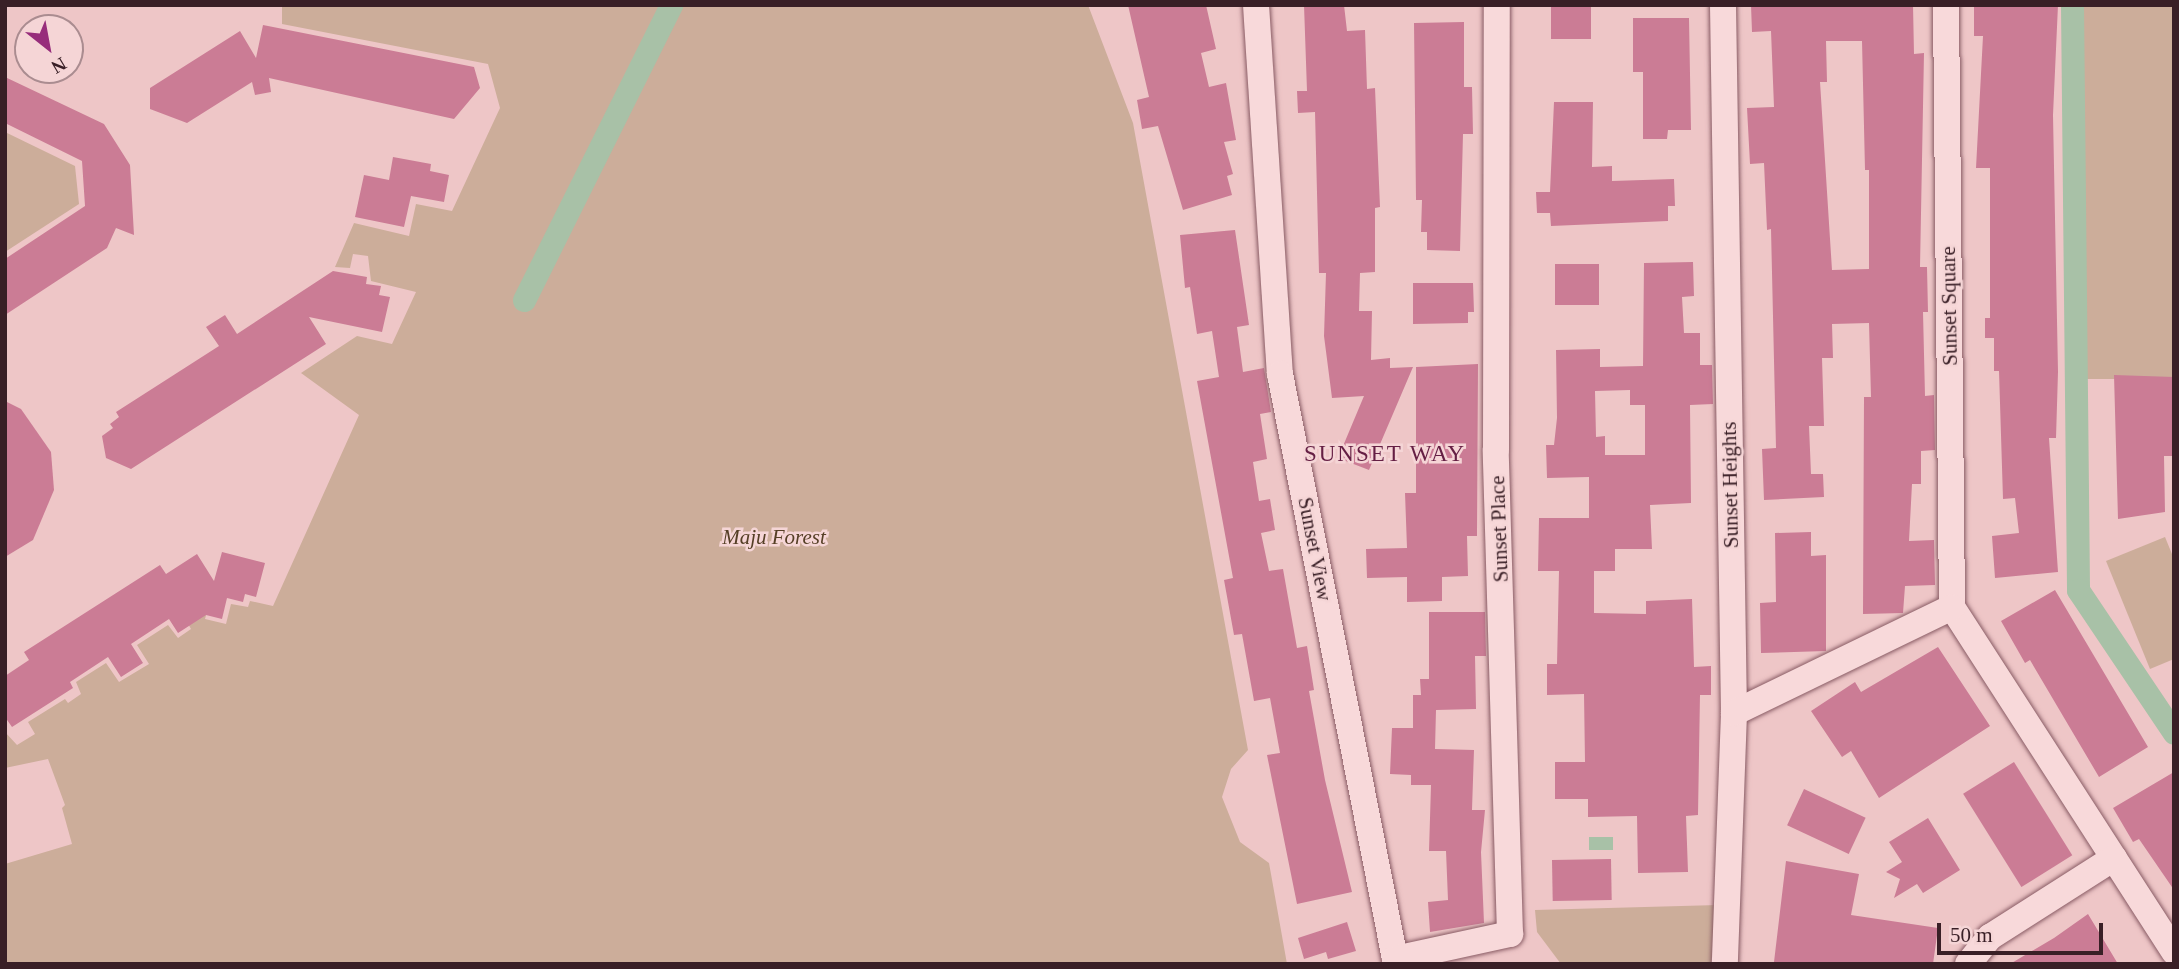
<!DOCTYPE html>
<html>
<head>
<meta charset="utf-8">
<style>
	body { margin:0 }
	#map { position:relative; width:2179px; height:969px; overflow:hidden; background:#eec6c7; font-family:Georgia,serif }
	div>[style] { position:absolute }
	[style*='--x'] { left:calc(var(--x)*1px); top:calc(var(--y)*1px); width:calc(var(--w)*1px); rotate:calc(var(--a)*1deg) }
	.green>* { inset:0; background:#ccad9a; transform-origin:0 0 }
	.water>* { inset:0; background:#a8c1a7; transform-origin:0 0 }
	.canal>* { height:23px; margin:-11.5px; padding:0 11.5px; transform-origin:11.5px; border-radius:11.5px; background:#a8c1a7 }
	.building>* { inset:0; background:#cb7c95; transform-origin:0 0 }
	.roads { filter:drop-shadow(0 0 2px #895c65) drop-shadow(0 0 2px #895c65) }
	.minor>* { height:26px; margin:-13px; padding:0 13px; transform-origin:13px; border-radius:13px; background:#f8d9da }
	span { translate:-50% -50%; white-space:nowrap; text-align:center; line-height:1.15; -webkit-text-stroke:5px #f5d5d6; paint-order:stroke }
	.street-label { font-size:21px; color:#391f26 }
	.park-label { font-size:21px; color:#553f26; font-style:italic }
	.neighbourhood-label { font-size:23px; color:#651f44; letter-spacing:2px }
	.frame { position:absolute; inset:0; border:7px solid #391f26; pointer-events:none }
	.north { position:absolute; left:14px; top:14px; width:70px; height:70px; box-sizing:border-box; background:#f5d5d6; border:2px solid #aa8c90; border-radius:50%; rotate:149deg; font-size:19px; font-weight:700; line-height:28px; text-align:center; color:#391f26 }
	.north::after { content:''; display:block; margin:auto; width:24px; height:32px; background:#972d7b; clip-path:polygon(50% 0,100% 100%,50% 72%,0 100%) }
	.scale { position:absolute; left:1937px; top:923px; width:166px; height:32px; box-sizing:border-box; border:4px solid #391f26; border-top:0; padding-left:9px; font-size:21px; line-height:24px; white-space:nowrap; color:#391f26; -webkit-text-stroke:5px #f5d5d6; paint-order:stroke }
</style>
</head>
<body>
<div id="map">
	<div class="green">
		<div style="clip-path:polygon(282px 5px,1088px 5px,1133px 123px,1248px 750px,1231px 769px,1222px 797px,1240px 842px,1269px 863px,1287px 964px,5px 964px,5px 864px,72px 844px,62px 808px,65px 805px,48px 759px,5px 768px,5px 732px,17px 745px,35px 734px,28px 722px,65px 699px,68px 703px,81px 694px,76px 682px,106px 663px,119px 682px,149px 664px,137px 645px,168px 625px,178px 638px,191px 629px,185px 618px,209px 604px,205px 619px,226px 624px,231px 604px,248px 607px,250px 601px,273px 606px,359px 415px,301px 373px,357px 336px,392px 344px,416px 292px,371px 281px,368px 256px,353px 254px,350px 268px,335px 267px,354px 223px,409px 236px,416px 204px,452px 211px,500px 108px,488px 64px,282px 24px)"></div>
		<div style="left:2084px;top:5px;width:90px;height:374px"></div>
		<div style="clip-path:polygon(5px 132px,75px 166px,79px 204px,5px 252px)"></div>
		<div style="clip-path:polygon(2165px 537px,2174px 559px,2174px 659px,2150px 669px,2106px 561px)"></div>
		<div style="clip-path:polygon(1718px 905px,1711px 964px,1561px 964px,1537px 932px,1535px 910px)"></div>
	</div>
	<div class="water">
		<div style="left:1589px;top:837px;width:24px;height:13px"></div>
	</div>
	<div class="canal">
		<div style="--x:2072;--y:5;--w:585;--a:89.41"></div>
		<div style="--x:2078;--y:590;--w:172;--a:56.1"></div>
		<div style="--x:524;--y:300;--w:330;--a:-63.5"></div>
	</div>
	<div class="building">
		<div style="clip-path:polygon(1128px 5px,1206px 5px,1216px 49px,1201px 53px,1209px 87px,1226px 83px,1236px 140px,1224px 142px,1233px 174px,1227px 176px,1232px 195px,1183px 210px,1158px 126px,1142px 129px,1137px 100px,1149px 97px)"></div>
		<div style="clip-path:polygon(1304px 5px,1344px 5px,1347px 31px,1365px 30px,1367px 89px,1375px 88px,1380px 207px,1375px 208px,1375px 272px,1360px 273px,1359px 311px,1372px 311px,1371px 360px,1390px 358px,1390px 368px,1413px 367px,1369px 470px,1338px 458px,1364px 396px,1332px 398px,1324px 336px,1326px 273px,1319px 273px,1315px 112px,1298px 113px,1297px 91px,1307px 91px)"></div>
		<div style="left:1551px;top:5px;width:40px;height:34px"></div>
		<div style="clip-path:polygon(evenodd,1751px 5px,1913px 5px,1914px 54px,1924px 53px,1920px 267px,1927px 267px,1928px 312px,1923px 312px,1925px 396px,1934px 395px,1935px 450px,1921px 451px,1921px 484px,1912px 484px,1909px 541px,1934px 540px,1935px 585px,1905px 586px,1903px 613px,1863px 614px,1864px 397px,1871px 397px,1869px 323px,1832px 324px,1833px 358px,1822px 358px,1824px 426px,1809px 426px,1811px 474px,1823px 474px,1824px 497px,1764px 500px,1762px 449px,1776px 448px,1771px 229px,1767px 230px,1764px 163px,1750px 164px,1747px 108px,1774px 107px,1771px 31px,1752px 32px,1751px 5px,1826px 41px,1862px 41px,1865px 170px,1869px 170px,1869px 269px,1832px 270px,1820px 82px,1827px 82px,1826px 41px)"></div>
		<div style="clip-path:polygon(1974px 5px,2058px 5px,2053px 115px,2058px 372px,2056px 438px,2049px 438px,2058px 572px,1995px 578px,1992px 536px,2019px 533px,2015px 498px,2003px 499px,1999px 371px,1994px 371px,1994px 338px,1985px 338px,1985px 318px,1990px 318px,1990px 168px,1976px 168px,1983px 36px,1974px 36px)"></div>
		<div style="clip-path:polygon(1633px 18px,1689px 18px,1691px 130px,1668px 130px,1667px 139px,1643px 139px,1643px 72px,1633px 72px)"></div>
		<div style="clip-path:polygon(1464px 22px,1464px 87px,1472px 87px,1473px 134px,1463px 134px,1460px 251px,1427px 250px,1427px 232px,1421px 232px,1422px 200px,1416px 200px,1414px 23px)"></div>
		<div style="clip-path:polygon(263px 25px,474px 67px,480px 88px,454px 119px,269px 78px,271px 92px,255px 95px,252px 82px,187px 123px,150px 109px,150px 88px,240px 31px,256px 58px)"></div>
		<div style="clip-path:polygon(5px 77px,104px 124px,130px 165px,134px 235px,116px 228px,107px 248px,5px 315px,5px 259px,85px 206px,82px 161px,5px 123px)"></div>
		<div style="clip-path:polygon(1554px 102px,1593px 102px,1592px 167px,1612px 166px,1612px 181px,1674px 179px,1675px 206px,1668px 206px,1668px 221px,1551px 226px,1550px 213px,1537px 213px,1536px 192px,1550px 192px)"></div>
		<div style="clip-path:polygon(393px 157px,431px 164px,430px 171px,449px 175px,444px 202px,411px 196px,404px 227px,355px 217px,364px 175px,389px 180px)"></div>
		<div style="clip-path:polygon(1235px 230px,1249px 325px,1237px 327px,1243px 372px,1264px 368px,1271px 412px,1260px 414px,1267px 459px,1253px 462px,1259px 501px,1270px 499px,1275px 530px,1261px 533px,1269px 571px,1283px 569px,1297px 648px,1307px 646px,1314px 690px,1309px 691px,1325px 780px,1352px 892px,1297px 904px,1267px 755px,1280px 753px,1270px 698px,1254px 701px,1242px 634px,1234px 635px,1224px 580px,1233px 578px,1197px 381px,1219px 377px,1212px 331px,1197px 334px,1190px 287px,1185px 288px,1180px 235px)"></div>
		<div style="clip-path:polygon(evenodd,1693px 262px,1694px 296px,1682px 297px,1684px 333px,1700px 333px,1700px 365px,1712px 365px,1713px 404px,1690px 405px,1691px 503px,1650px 505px,1652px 549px,1615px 549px,1615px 571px,1594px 571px,1594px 613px,1646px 614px,1646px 601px,1692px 599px,1694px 667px,1711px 666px,1711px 695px,1700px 695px,1698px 815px,1686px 816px,1688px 872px,1638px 873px,1637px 816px,1588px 817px,1588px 799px,1555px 799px,1555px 762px,1585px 762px,1584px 694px,1547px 695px,1547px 664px,1557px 664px,1559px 571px,1538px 571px,1539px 518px,1589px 518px,1589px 477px,1547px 478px,1546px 445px,1554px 445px,1557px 418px,1556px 350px,1600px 349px,1600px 367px,1643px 366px,1644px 263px,1693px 262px,1630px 390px,1630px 405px,1645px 405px,1645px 455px,1605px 455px,1605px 436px,1596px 437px,1595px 391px,1630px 390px)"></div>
		<div style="left:1555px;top:264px;width:44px;height:41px"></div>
		<div style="clip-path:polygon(333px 271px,367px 277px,366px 284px,381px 286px,379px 295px,390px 297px,382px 332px,309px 317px,326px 344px,131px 469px,106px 458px,102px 436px,113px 428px,110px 424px,119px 417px,116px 412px,219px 346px,206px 327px,225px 315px,237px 334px)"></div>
		<div style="clip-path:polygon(1413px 283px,1473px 283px,1474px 312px,1468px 312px,1468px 323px,1413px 324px)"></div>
		<div style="clip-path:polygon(1478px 364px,1477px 536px,1467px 536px,1468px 576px,1442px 577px,1442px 601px,1407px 602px,1407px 577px,1367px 578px,1366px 549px,1407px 548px,1405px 493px,1416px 493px,1416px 367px)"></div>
		<div style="clip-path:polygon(2114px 375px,2174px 377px,2174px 456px,2164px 456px,2165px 512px,2118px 519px)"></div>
		<div style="clip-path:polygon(5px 401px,21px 409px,51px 452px,54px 490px,33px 540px,5px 557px)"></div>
		<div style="clip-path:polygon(1811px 532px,1811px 556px,1826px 555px,1826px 651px,1761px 653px,1760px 603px,1776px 602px,1775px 533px)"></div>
		<div style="clip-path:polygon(222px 552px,265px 563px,256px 597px,245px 594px,243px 602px,227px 598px,222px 619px,206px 615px,178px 633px,169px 619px,131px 644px,143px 663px,121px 677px,108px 657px,70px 682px,73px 688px,12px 727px,5px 717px,5px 676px,29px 660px,24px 652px,160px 565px,166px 574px,197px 554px,214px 581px)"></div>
		<div style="clip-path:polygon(2055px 590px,2148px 747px,2099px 777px,2030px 660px,2025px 663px,2001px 621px)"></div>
		<div style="clip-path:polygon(1429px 612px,1485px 612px,1486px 656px,1475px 656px,1476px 709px,1436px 710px,1435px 749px,1474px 750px,1472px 810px,1485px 810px,1481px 852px,1484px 923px,1430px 932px,1428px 902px,1448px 900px,1446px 851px,1429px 851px,1431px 785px,1411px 785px,1411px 775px,1390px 774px,1392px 728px,1413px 728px,1413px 695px,1421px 695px,1420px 679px,1429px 679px)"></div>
		<div style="clip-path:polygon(1938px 647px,1990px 726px,1879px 798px,1851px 751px,1842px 757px,1811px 711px,1855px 682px,1861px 692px)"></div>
		<div style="left:2014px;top:762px;width:110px;height:60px;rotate:58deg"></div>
		<div style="clip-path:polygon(2174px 772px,2174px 890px,2139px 839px,2133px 842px,2113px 808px)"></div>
		<div style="left:1804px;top:789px;width:68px;height:40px;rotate:25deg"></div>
		<div style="clip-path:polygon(1928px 818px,1960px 870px,1923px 893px,1917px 884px,1894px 898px,1900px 879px,1886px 872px,1902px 862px,1889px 842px)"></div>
		<div style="left:1611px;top:859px;width:41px;height:59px;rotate:89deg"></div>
		<div style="clip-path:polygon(1786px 861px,1859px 874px,1851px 915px,1938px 928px,1933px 964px,1774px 962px)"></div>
		<div style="clip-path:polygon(2088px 914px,2118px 964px,2010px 964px,2054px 938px)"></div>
		<div style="clip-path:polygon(1347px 922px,1356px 951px,1328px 959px,1326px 952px,1304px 959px,1298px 938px)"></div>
	</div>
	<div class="roads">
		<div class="minor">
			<div style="--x:1256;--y:5;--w:370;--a:86.3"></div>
			<div style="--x:1280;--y:374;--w:601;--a:78.88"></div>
			<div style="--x:1723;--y:5;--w:708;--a:89.11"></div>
			<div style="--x:1734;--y:713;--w:251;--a:92.1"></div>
			<div style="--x:1946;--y:5;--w:602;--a:89.43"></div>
			<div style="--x:1952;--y:607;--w:410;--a:57.2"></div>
			<div style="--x:1734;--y:713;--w:242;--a:-25.9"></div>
			<div style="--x:1395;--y:959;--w:118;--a:-12.3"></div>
			<div style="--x:1510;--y:934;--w:484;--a:-91.7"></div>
			<div style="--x:1496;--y:450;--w:445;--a:-89.9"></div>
			<div style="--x:1968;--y:964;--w:35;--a:-51"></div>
			<div style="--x:1990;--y:937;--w:147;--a:-32.5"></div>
		</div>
	</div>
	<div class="street-label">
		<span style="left:1949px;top:306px;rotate:-91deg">Sunset Square</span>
		<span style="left:1730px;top:485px;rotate:-91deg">Sunset Heights</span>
		<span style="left:1499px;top:529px;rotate:-92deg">Sunset Place</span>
		<span style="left:1315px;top:549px;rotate:79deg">Sunset View</span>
	</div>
	<div class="park-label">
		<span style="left:774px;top:537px">Maju Forest</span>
	</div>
	<div class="neighbourhood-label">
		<span style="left:1385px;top:454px">SUNSET WAY</span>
	</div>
	<div class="frame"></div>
	<div class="north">N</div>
	<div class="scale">50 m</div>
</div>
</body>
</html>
